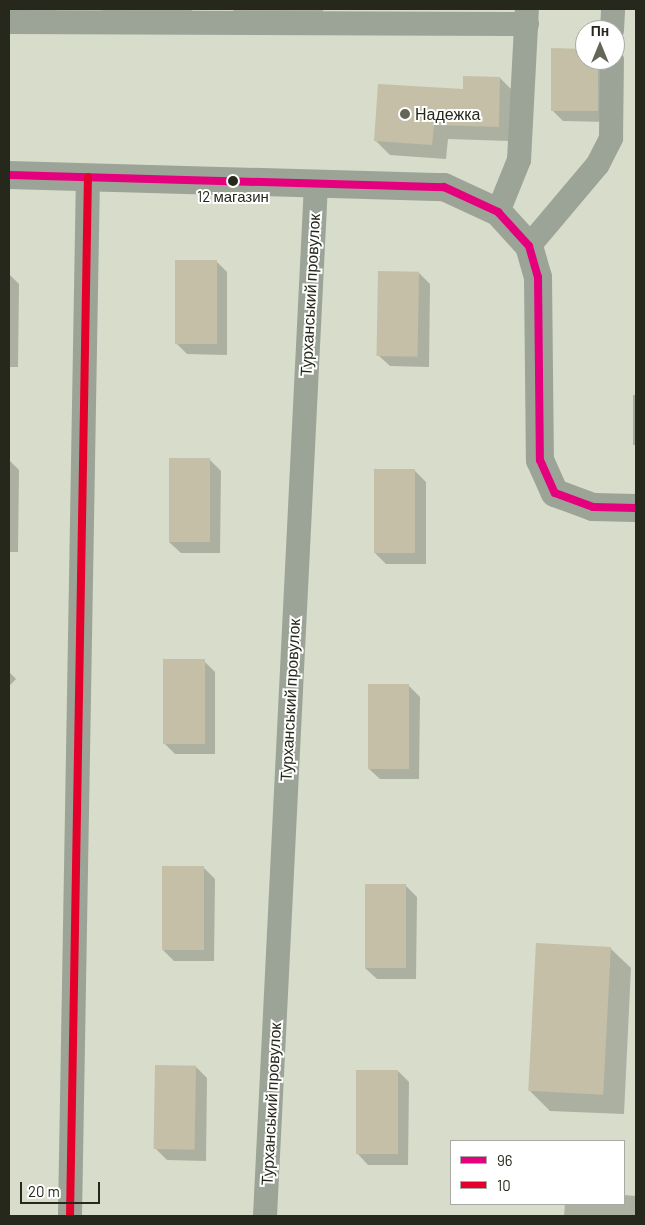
<!DOCTYPE html>
<html>
<head>
<meta charset="utf-8">
<style>
	body { margin:0 }
	#map { position:relative; width:645px; height:1225px; overflow:hidden; background:#d8dcca; font-family:Barlow,sans-serif }
	div>[style] { position:absolute }
	[style*='--x'] { left:calc(var(--x)*1px); top:calc(var(--y)*1px); width:calc(var(--w)*1px); rotate:calc(var(--a)*1deg) }
	.shadow>* { inset:0; background:#0003; transform-origin:0 0 }
	.building>* { inset:0; background:#c4bfa6; transform-origin:0 0 }
	.minor>* { height:24px; margin:-12px; padding:0 12px; transform-origin:12px; border-radius:12px; background:#9ba497 }
	.tertiary>* { height:28px; margin:-14px; padding:0 14px; transform-origin:14px; border-radius:14px; background:#9ba497 }
	.bus-1>* { height:8px; margin:-4px; padding:0 4px; transform-origin:4px; border-radius:4px; background:#e5007d }
	.bus-2>* { height:8px; margin:-4px; padding:0 4px; transform-origin:4px; border-radius:4px; background:#e4002b }
	.dots>* { width:14px; height:14px; translate:-50% -50%; box-sizing:border-box; border:2px solid #fff; border-radius:50% }
	span { translate:-50% -50%; white-space:nowrap; text-align:center; line-height:1.15; -webkit-text-stroke:4px #fff; paint-order:stroke }
	.bus-label { font-size:15px; color:#26281b }
	.poi-label { font-size:16px; color:#26281b }
	.left { translate:0 -50%; text-align:left }
	.street-label { font-size:16px; color:#26281b }
	.frame { position:absolute; inset:0; border:10px solid #26281b; pointer-events:none }
	.legend { position:absolute; left:450px; top:1140px; width:175px; height:65px; box-sizing:border-box; background:#fff; border:1px solid #a8a9a4; margin:0; padding:6px 9px; list-style:none; font-size:15px; color:#26281b }
	.legend li { display:flex; align-items:center; gap:10px; height:25px }
	.legend b { width:25px; border:1px solid #a8a9a4 }
	.north { position:absolute; left:575px; top:20px; width:50px; height:50px; box-sizing:border-box; background:#fff; border:1px solid #a8a9a4; border-radius:50%; rotate:0deg; font-size:14px; font-weight:700; line-height:20px; text-align:center; color:#26281b }
	.north::after { content:''; display:block; margin:auto; width:18px; height:22px; background:#646758; clip-path:polygon(50% 0,100% 100%,50% 72%,0 100%) }
	.scale { position:absolute; left:20px; top:1182px; width:80px; height:22px; box-sizing:border-box; border:2px solid #26281b; border-top:0; padding-left:6px; font-size:15px; line-height:18px; white-space:nowrap; color:#26281b; -webkit-text-stroke:4px #fff; paint-order:stroke }
</style>
</head>
<body>
<div id="map">
	<div class="shadow">
		<div style="left:9px;top:9px;width:46px;height:7px"></div>
		<div style="clip-path:polygon(101px 9px,192px 9px,191px 17px,109px 16px)"></div>
		<div style="clip-path:polygon(232px 9px,323px 9px,323px 18px,240px 17px)"></div>
		<div style="clip-path:polygon(585px 50px,585px 60px,608px 60px,608px 122px,563px 121px,552px 110px)"></div>
		<div style="clip-path:polygon(500px 78px,514px 92px,513px 141px,448px 139px,446px 159px,390px 155px,376px 141px,464px 90px)"></div>
		<div style="clip-path:polygon(216px 261px,227px 272px,227px 355px,187px 354px,176px 343px)"></div>
		<div style="clip-path:polygon(419px 273px,430px 284px,429px 367px,390px 366px,378px 355px)"></div>
		<div style="clip-path:polygon(9px 274px,19px 284px,18px 367px,9px 367px)"></div>
		<div style="left:633px;top:395px;width:3px;height:50px"></div>
		<div style="clip-path:polygon(9px 460px,19px 470px,18px 552px,9px 552px)"></div>
		<div style="clip-path:polygon(210px 460px,221px 471px,220px 553px,181px 553px,169px 542px)"></div>
		<div style="clip-path:polygon(415px 471px,426px 482px,426px 564px,386px 564px,375px 553px)"></div>
		<div style="clip-path:polygon(204px 661px,215px 672px,215px 754px,175px 754px,164px 743px)"></div>
		<div style="left:9px;top:672px;width:10px;height:90px;rotate:45deg"></div>
		<div style="clip-path:polygon(409px 686px,420px 697px,419px 779px,380px 779px,368px 768px)"></div>
		<div style="clip-path:polygon(203px 867px,215px 879px,214px 961px,174px 961px,163px 950px)"></div>
		<div style="clip-path:polygon(9px 880px,10px 881px,9px 964px)"></div>
		<div style="clip-path:polygon(406px 886px,417px 897px,416px 979px,377px 979px,365px 968px)"></div>
		<div style="clip-path:polygon(610px 948px,631px 968px,624px 1114px,550px 1111px,530px 1091px)"></div>
		<div style="clip-path:polygon(196px 1067px,207px 1078px,206px 1161px,167px 1160px,156px 1149px)"></div>
		<div style="clip-path:polygon(398px 1071px,409px 1082px,408px 1165px,368px 1165px,357px 1153px)"></div>
		<div style="clip-path:polygon(624px 1195px,636px 1196px,636px 1216px,564px 1216px,565px 1204px,624px 1204px)"></div>
	</div>
	<div class="building">
		<div style="clip-path:polygon(551px 48px,585px 49px,585px 60px,598px 60px,598px 111px,551px 111px)"></div>
		<div style="clip-path:polygon(463px 76px,500px 77px,499px 127px,434px 125px,432px 145px,374px 141px,378px 84px,463px 89px)"></div>
		<div style="left:175px;top:260px;width:42px;height:84px"></div>
		<div style="left:378px;top:271px;width:41px;height:85px;rotate:1deg"></div>
		<div style="left:169px;top:458px;width:41px;height:84px"></div>
		<div style="left:374px;top:469px;width:41px;height:84px"></div>
		<div style="left:163px;top:659px;width:42px;height:85px"></div>
		<div style="left:368px;top:684px;width:41px;height:85px"></div>
		<div style="left:162px;top:866px;width:42px;height:84px"></div>
		<div style="left:365px;top:884px;width:41px;height:84px"></div>
		<div style="left:536px;top:943px;width:75px;height:148px;rotate:3deg"></div>
		<div style="left:155px;top:1065px;width:41px;height:84px;rotate:1deg"></div>
		<div style="left:356px;top:1070px;width:42px;height:84px"></div>
	</div>
	<div class="minor">
		<div style="--x:9;--y:22;--w:518;--a:0.22"></div>
		<div style="--x:612;--y:30;--w:21;--a:-87"></div>
		<div style="--x:498;--y:212;--w:56;--a:-68"></div>
		<div style="--x:519;--y:160;--w:151;--a:-87"></div>
		<div style="--x:529;--y:246;--w:107;--a:-49.9"></div>
		<div style="--x:598;--y:164;--w:29;--a:-63"></div>
		<div style="--x:611;--y:138;--w:78;--a:-89.3"></div>
		<div style="--x:70;--y:1216;--w:1039;--a:-89.01"></div>
		<div style="--x:265;--y:1216;--w:1033;--a:-87.17"></div>
	</div>
	<div class="tertiary">
		<div style="--x:9;--y:175;--w:435;--a:1.6"></div>
		<div style="--x:444;--y:187;--w:60;--a:24.8"></div>
		<div style="--x:498;--y:212;--w:46;--a:47.6"></div>
		<div style="--x:529;--y:246;--w:32;--a:74"></div>
		<div style="--x:538;--y:277;--w:183;--a:89.4"></div>
		<div style="--x:540;--y:460;--w:36;--a:66"></div>
		<div style="--x:555;--y:493;--w:40;--a:20.2"></div>
		<div style="--x:593;--y:507;--w:43;--a:1.3"></div>
	</div>
	<div class="bus-1">
		<div style="--x:9;--y:175;--w:435;--a:1.6"></div>
		<div style="--x:444;--y:187;--w:60;--a:24.8"></div>
		<div style="--x:498;--y:212;--w:46;--a:47.6"></div>
		<div style="--x:529;--y:246;--w:32;--a:74"></div>
		<div style="--x:538;--y:277;--w:183;--a:89.4"></div>
		<div style="--x:540;--y:460;--w:36;--a:66"></div>
		<div style="--x:555;--y:493;--w:40;--a:20.2"></div>
		<div style="--x:593;--y:507;--w:43;--a:1.3"></div>
	</div>
	<div class="bus-2">
		<div style="--x:70;--y:1216;--w:1039;--a:-89.01"></div>
	</div>
	<div class="dots">
		<div style="left:405px;top:114px;background:#646758"></div>
		<div style="left:233px;top:181px;background:#26281b"></div>
	</div>
	<div class="bus-label">
		<span style="left:233px;top:197px">12 магазин</span>
	</div>
	<div class="poi-label">
		<span class="left" style="left:415px;top:114px">Надежка</span>
	</div>
	<div class="street-label">
		<span style="left:310px;top:295px;rotate:-87deg">Турханський провулок</span>
		<span style="left:290px;top:700px;rotate:-87deg">Турханський провулок</span>
		<span style="left:271px;top:1104px;rotate:-87deg">Турханський провулок</span>
	</div>
	<div class="frame"></div>
	<ul class="legend">
	<li><b style="height:6px;background:#e5007d"></b>96</li>
	<li><b style="height:6px;background:#e4002b"></b>10</li>
	</ul>
	<div class="north">Пн</div>
	<div class="scale">20 m</div>
</div>
</body>
</html>
